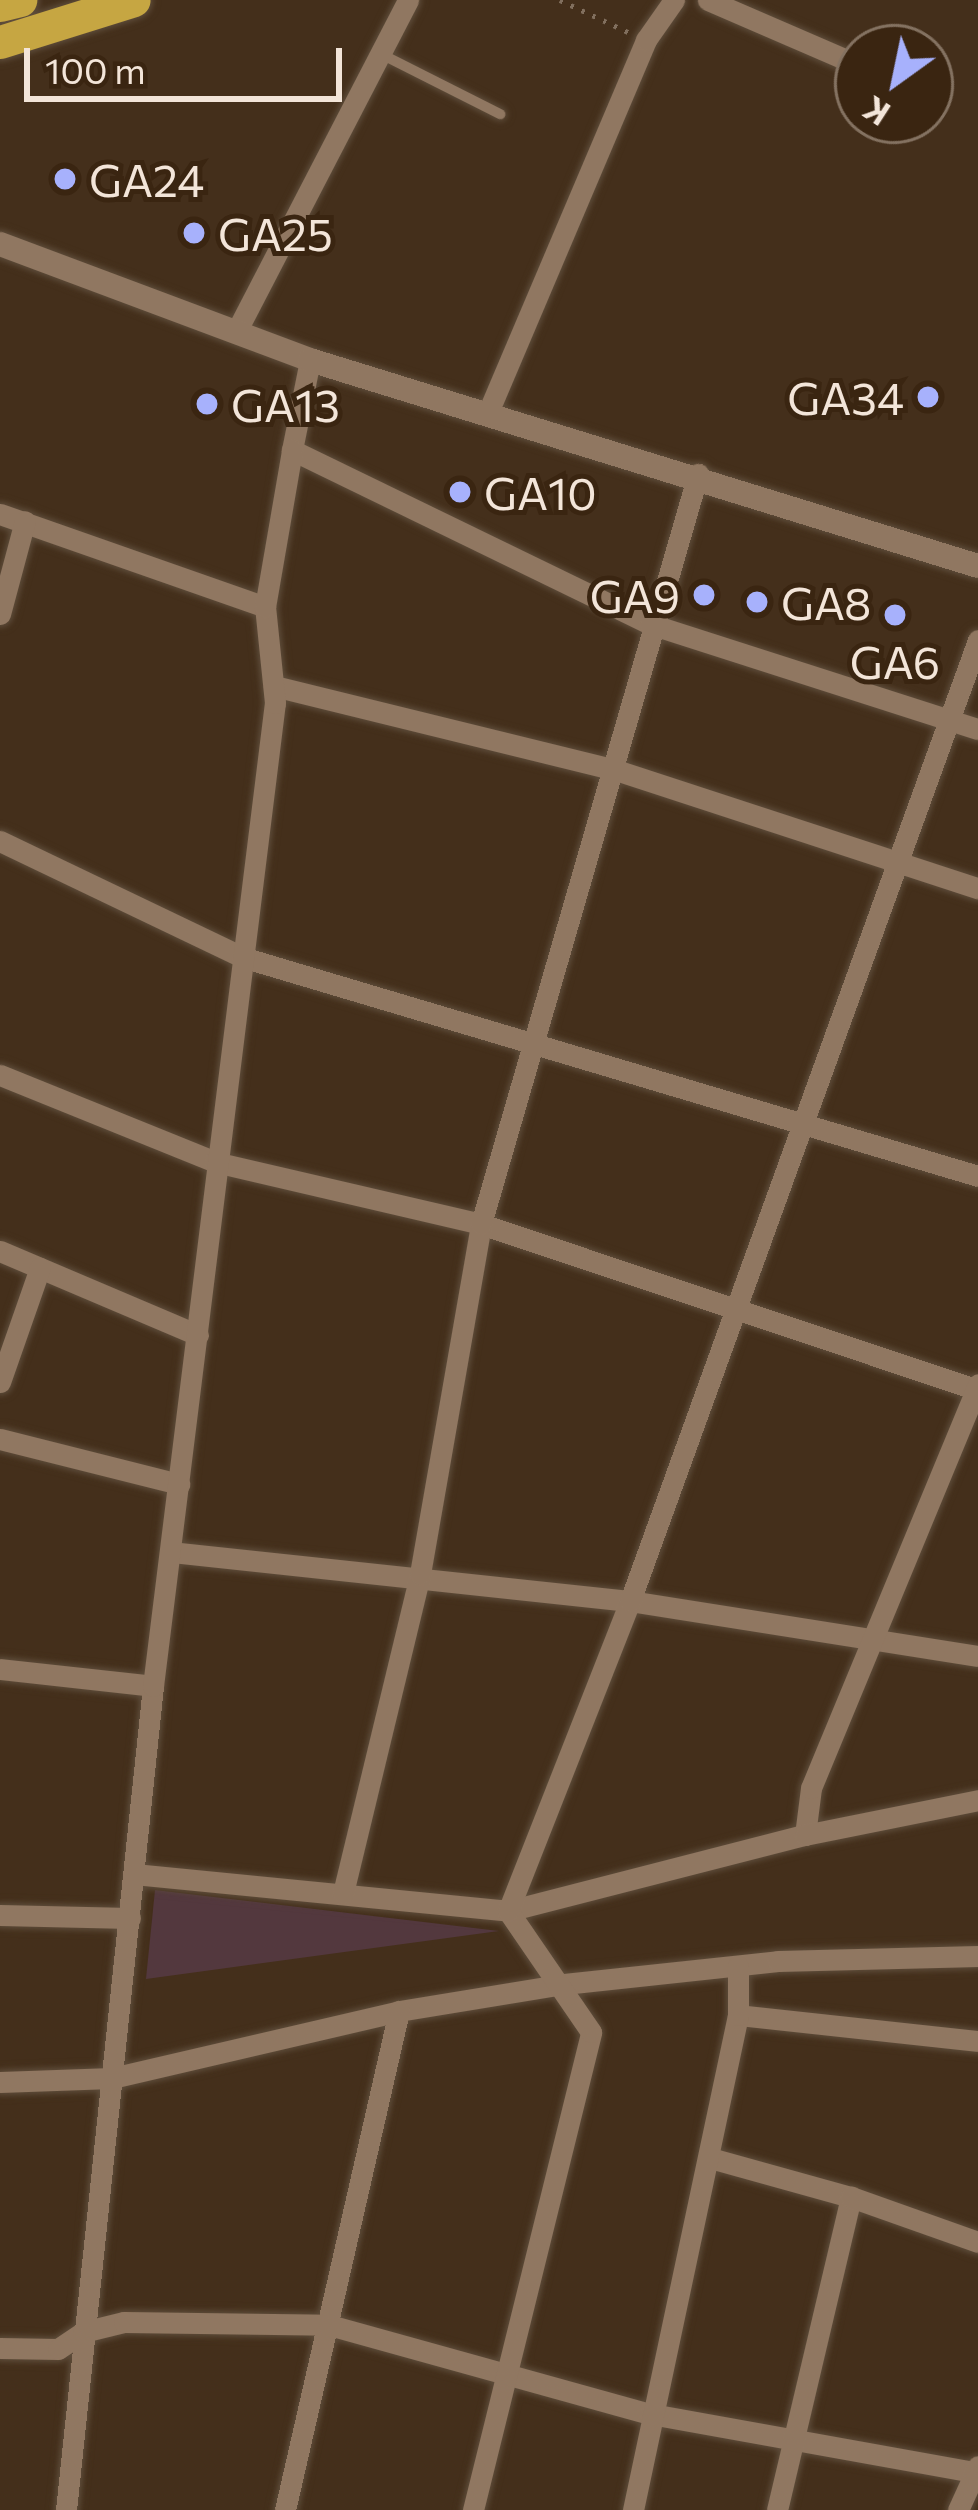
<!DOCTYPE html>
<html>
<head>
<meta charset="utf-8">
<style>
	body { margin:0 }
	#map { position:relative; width:978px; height:2510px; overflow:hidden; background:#442f1b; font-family:Commissioner,sans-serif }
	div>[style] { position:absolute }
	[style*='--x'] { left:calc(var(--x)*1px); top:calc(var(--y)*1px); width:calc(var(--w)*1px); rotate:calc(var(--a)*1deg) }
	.green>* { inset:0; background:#53383e }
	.path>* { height:4.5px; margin-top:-2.25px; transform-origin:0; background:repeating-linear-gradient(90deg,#816f5e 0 3px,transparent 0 12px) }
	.roads { filter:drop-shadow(0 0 3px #5e4d3b) drop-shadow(0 0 3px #5e4d3b) }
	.service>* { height:10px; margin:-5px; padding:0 5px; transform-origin:5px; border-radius:5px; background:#907761 }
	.minor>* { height:21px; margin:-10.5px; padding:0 10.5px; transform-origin:10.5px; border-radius:10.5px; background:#907761 }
	.tertiary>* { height:24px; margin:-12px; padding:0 12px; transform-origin:12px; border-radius:12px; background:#907761 }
	.trunk>* { height:33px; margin:-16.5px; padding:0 16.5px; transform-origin:16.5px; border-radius:16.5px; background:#c6a642 }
	.dots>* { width:33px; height:33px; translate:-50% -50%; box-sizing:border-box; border:6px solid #3a2511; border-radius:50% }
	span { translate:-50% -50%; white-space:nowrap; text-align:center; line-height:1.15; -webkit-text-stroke:10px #3a2511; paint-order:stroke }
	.poi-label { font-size:45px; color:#f3e5d9 }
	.left { translate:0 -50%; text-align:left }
	.right { translate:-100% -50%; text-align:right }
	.north { position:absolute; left:834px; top:24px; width:120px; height:120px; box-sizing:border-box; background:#3a2511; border:3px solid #847261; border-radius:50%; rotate:213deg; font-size:33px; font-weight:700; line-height:48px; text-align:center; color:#f3e5d9 }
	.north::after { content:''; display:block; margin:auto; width:42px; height:54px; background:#a7b1fc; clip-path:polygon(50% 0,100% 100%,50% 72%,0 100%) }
	.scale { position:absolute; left:24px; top:48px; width:318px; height:54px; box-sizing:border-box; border:6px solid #f3e5d9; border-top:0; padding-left:15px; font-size:36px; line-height:42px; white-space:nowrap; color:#f3e5d9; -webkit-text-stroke:9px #3a2511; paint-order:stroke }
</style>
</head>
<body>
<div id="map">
	<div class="green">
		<div style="clip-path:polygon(155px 1890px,499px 1931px,146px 1979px)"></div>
	</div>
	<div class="path">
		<div style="--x:560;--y:0;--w:77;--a:25.2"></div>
	</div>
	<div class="roads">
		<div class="service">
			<div style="--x:379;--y:53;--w:136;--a:26.8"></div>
		</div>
		<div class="minor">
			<div style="--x:708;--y:0;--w:163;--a:23.4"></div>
			<div style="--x:236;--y:332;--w:374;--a:-62.6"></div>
			<div style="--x:310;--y:360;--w:92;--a:101.3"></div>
			<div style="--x:292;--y:450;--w:398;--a:25.9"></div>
			<div style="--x:650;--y:624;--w:344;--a:17.8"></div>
			<div style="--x:489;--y:410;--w:402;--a:-67"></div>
			<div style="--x:646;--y:40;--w:49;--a:-55"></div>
			<div style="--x:0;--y:514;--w:281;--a:19.3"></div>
			<div style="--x:0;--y:614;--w:96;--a:-75"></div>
			<div style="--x:274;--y:686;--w:355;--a:13.8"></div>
			<div style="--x:619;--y:771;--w:378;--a:18.1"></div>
			<div style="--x:0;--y:841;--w:268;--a:25.6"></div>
			<div style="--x:242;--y:957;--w:768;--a:16.57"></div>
			<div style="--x:0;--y:1075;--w:232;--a:22"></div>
			<div style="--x:215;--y:1162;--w:273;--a:13.1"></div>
			<div style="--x:481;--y:1224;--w:524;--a:18.47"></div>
			<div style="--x:0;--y:1251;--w:215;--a:23"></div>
			<div style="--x:0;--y:1382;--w:121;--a:-70.7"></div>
			<div style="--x:0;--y:1439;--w:185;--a:14.1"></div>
			<div style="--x:171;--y:1552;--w:462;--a:6.1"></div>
			<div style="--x:630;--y:1601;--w:352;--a:9"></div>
			<div style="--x:0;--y:1669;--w:154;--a:6.3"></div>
			<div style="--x:805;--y:1835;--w:47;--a:-82.7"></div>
			<div style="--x:811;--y:1788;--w:437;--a:-67.5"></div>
			<div style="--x:134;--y:1874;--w:376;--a:5.6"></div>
			<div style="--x:508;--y:1911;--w:307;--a:-14.4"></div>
			<div style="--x:805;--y:1835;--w:177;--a:-11.4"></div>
			<div style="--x:343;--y:1893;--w:328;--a:-76.4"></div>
			<div style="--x:420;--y:1574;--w:355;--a:-80.1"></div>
			<div style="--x:481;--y:1224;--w:781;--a:-73.86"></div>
			<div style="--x:0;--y:1915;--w:130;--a:1.3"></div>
			<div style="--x:738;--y:2015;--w:241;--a:6.2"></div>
			<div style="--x:0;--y:2082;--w:112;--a:-2"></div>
			<div style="--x:112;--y:2078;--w:295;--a:-13.1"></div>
			<div style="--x:399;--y:2011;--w:167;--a:-9.3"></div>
			<div style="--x:564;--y:1984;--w:215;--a:-6.1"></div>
			<div style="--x:778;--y:1961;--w:200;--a:-1.4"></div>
			<div style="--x:710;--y:2158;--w:146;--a:15.5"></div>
			<div style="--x:0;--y:2348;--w:58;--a:1"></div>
			<div style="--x:58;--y:2349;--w:30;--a:-34"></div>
			<div style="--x:83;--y:2332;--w:42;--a:-13.7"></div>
			<div style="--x:124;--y:2322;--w:205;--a:0.8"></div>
			<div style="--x:329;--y:2325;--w:334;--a:15.5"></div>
			<div style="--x:651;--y:2414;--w:332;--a:10.2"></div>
			<div style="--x:66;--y:2510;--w:829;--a:-83.97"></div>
			<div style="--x:153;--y:1686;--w:991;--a:-82.93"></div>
			<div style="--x:275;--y:703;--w:97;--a:-95.9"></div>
			<div style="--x:265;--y:607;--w:159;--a:-80.2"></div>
			<div style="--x:285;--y:2510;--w:512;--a:-77.13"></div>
			<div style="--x:473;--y:2510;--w:492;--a:-76.1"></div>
			<div style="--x:591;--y:2032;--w:147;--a:-124.4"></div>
			<div style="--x:508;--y:1911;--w:333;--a:-68.5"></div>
			<div style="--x:630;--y:1601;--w:1022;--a:-70.09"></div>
			<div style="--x:633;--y:2510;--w:506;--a:-78.02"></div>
			<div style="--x:738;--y:2015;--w:49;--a:-90"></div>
			<div style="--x:777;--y:2510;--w:322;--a:-76.7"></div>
			<div style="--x:851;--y:2197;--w:135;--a:19.5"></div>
			<div style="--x:958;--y:2510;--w:48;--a:-65.6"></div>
		</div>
		<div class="tertiary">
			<div style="--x:0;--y:244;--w:331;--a:20.5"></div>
			<div style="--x:310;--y:360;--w:699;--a:17.14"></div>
		</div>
		<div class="trunk">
			<div style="--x:0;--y:5;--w:21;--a:-14"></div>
			<div style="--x:0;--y:42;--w:140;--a:-17.4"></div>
		</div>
	</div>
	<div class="dots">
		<div style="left:65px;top:179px;background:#a7b1fc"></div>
		<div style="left:194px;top:233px;background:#a7b1fc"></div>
		<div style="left:928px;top:397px;background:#a7b1fc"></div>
		<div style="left:207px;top:404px;background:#a7b1fc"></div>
		<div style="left:460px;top:492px;background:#a7b1fc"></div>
		<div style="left:704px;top:595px;background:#a7b1fc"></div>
		<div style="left:757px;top:602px;background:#a7b1fc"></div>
		<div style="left:895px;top:615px;background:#a7b1fc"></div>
	</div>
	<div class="poi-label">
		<span class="left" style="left:89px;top:179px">GA24</span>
		<span class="left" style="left:218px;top:233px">GA25</span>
		<span class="right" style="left:904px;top:397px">GA34</span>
		<span class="left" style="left:231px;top:404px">GA13</span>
		<span class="left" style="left:484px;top:492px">GA10</span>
		<span class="right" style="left:680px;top:595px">GA9</span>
		<span class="left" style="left:781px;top:602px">GA8</span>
		<span style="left:895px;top:661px">GA6</span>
	</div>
	<div class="north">K</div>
	<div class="scale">100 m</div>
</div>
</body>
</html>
